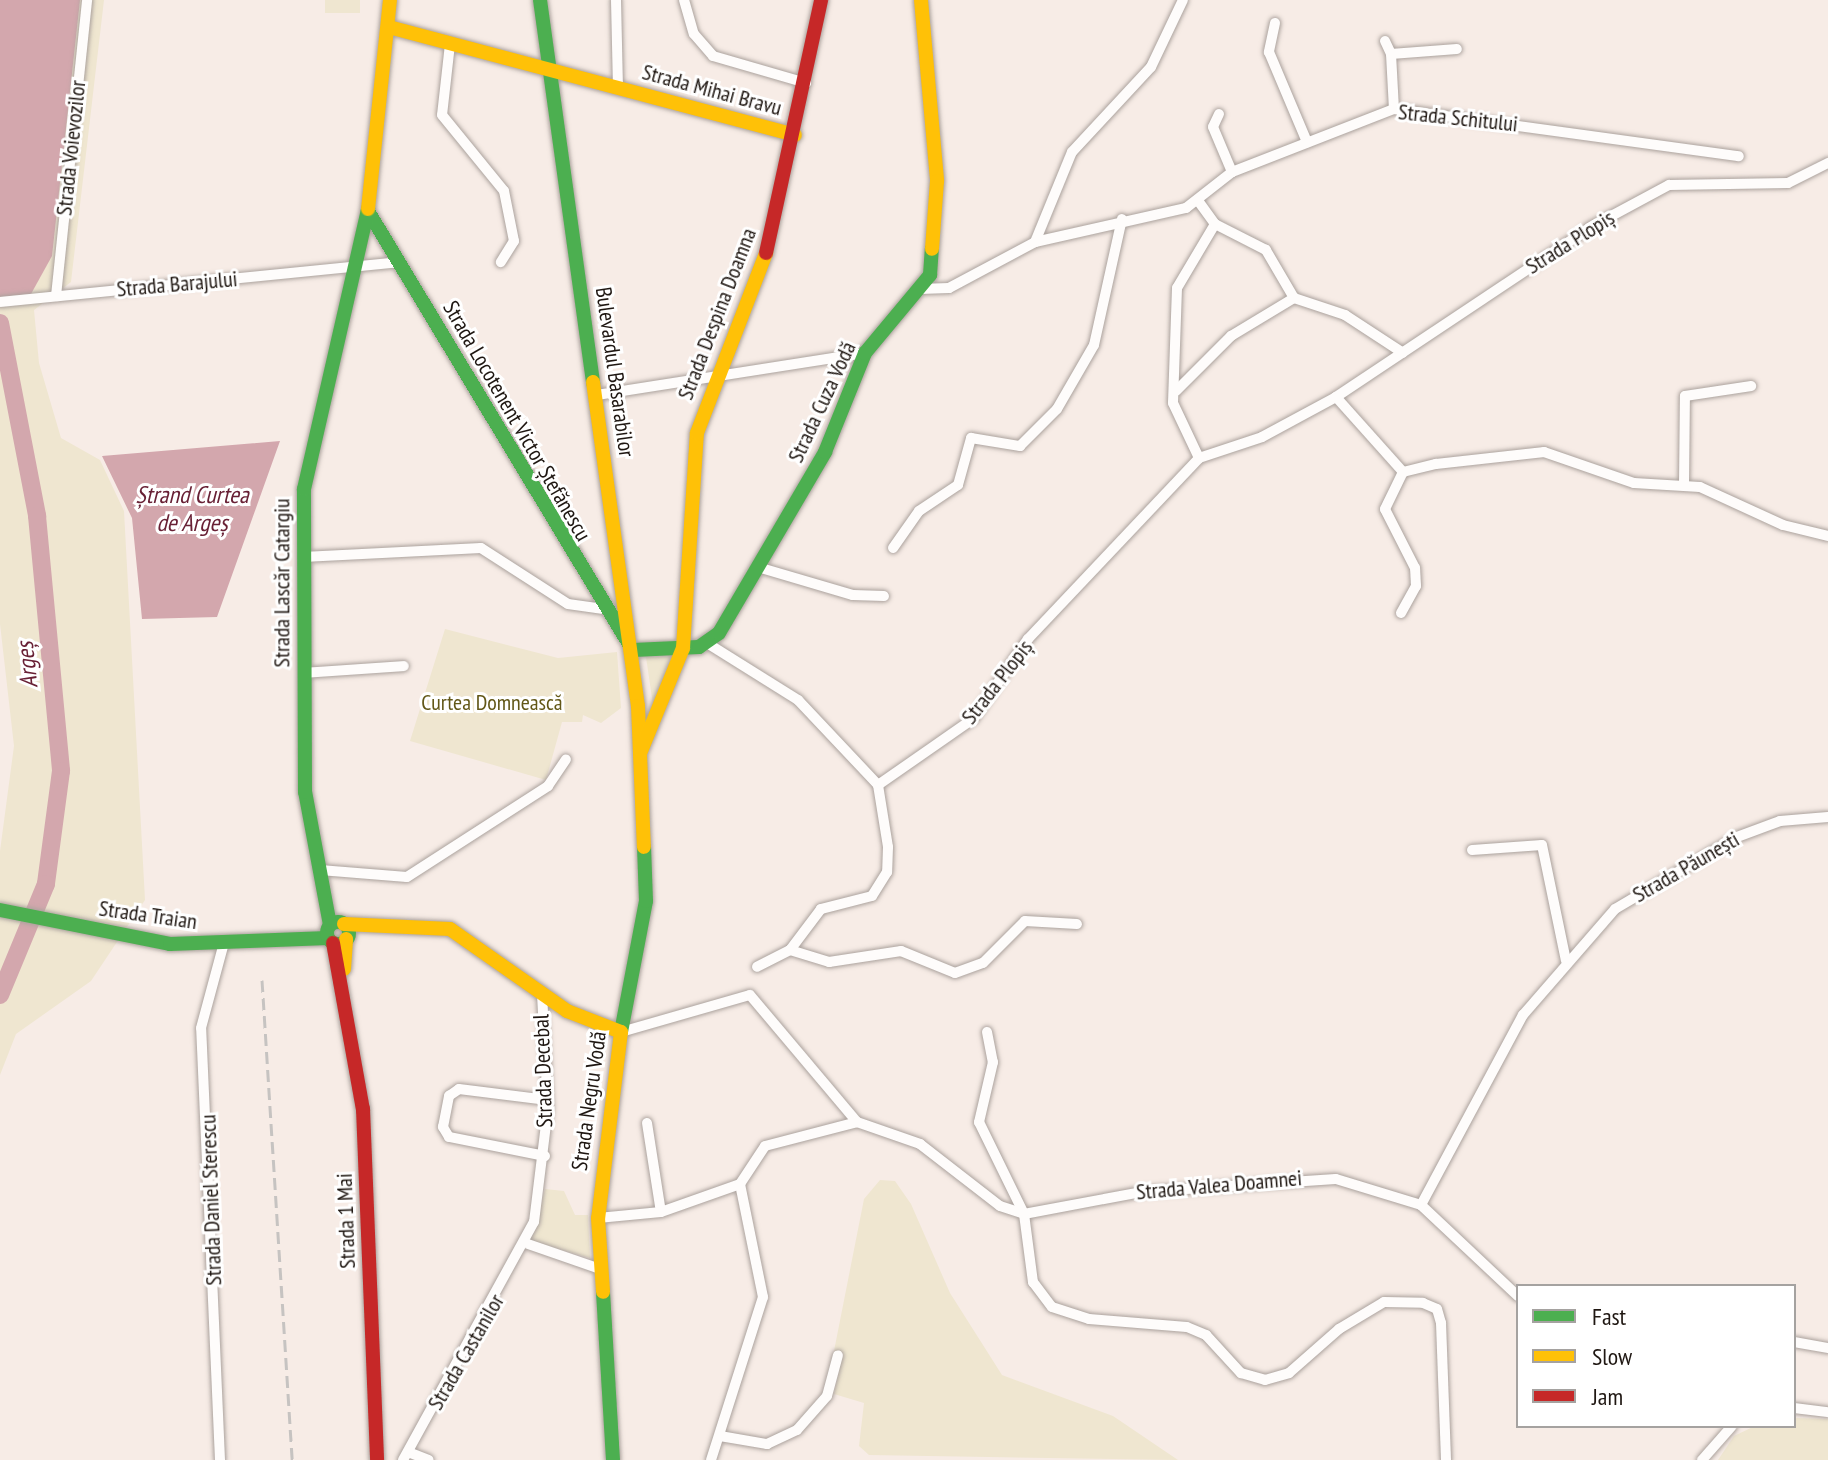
<!DOCTYPE html>
<html>
<head>
<meta charset="utf-8">
<style>
	body { margin:0 }
	#map { position:relative; width:1828px; height:1460px; overflow:hidden; background:#f7ece6; font-family:"PT Sans Narrow",sans-serif }
	div>[style] { position:absolute }
	[style*='--x'] { left:calc(var(--x)*1px); top:calc(var(--y)*1px); width:calc(var(--w)*1px); rotate:calc(var(--a)*1deg) }
	.green>* { inset:0; background:#efe6d0; transform-origin:0 0 }
	.water>* { inset:0; background:#d3a7ad }
	.river>* { height:18px; margin:-9px; padding:0 9px; transform-origin:9px; border-radius:9px; background:#d3a7ad }
	.roads { filter:drop-shadow(0 0 2px #aba29d) drop-shadow(0 0 2px #aba29d) }
	.street>* { height:10px; margin:-5px; padding:0 5px; transform-origin:5px; border-radius:5px; background:#fefcfb }
	.fast>* { height:14px; margin:-7px; padding:0 7px; transform-origin:7px; border-radius:7px; background:#4caf50 }
	.fast>.ring { margin:-7px; padding:0; box-sizing:content-box; background:none; border:14px solid #4caf50; border-radius:50% }
	.slow>* { height:14px; margin:-7px; padding:0 7px; transform-origin:7px; border-radius:7px; background:#ffc107 }
	.jam>* { height:14px; margin:-7px; padding:0 7px; transform-origin:7px; border-radius:7px; background:#c62828 }
	.rail>* { height:3px; margin-top:-1.5px; transform-origin:0; background:repeating-linear-gradient(90deg,#c6c3c1 0 12px,transparent 0 18px) }
	span { translate:-50% -50%; white-space:nowrap; text-align:center; line-height:1.15; -webkit-text-stroke:6px #fff; paint-order:stroke }
	.street-label { font-size:22px; color:#1f1712 }
	.park-label { font-size:22px; color:#625717 }
	.water-label { font-size:24px; color:#682035; font-style:italic }
	.legend { position:absolute; left:1516px; top:1284px; width:280px; height:144px; box-sizing:border-box; background:#fff; border:2px solid #a5a2a0; margin:0; padding:10px 14px; list-style:none; font-size:24px; color:#1f1712 }
	.legend li { display:flex; align-items:center; gap:16px; height:40px }
	.legend b { width:40px; border:2px solid #a5a2a0 }
</style>
</head>
<body>
<div id="map">
	<div class="green">
		<div style="clip-path:polygon(0 0,104px 0,71px 282px,34px 310px,39px 363px,61px 438px,100px 460px,124px 511px,145px 900px,91px 981px,16px 1034px,0 1075px,0 851px,14px 746px,0 624px)"></div>
		<div style="left:325px;top:0;width:35px;height:13px"></div>
		<div style="clip-path:polygon(445px 629px,558px 658px,617px 652px,621px 708px,601px 723px,583px 715px,582px 722px,562px 722px,546px 780px,410px 741px)"></div>
		<div style="clip-path:polygon(675px 656px,653px 705px,646px 657px)"></div>
		<div style="clip-path:polygon(880px 1180px,895px 1181px,911px 1204px,950px 1293px,1002px 1375px,1113px 1416px,1178px 1460px,869px 1455px,859px 1446px,864px 1403px,834px 1394px,843px 1353px,834px 1351px,864px 1199px)"></div>
		<div style="clip-path:polygon(545px 1189px,564px 1191px,575px 1215px,588px 1215px,590px 1258px,531px 1241px)"></div>
		<div style="clip-path:polygon(1794px 1418px,1828px 1419px,1828px 1460px,1718px 1460px,1734px 1436px,1755px 1426px,1794px 1426px)"></div>
	</div>
	<div class="water">
		<div style="clip-path:polygon(0 0,80px 0,52px 256px,31px 294px,0 297px)"></div>
		<div style="clip-path:polygon(280px 441px,217px 617px,142px 619px,132px 518px,102px 456px)"></div>
	</div>
	<div class="river">
		<div style="--x:0;--y:323;--w:197;--a:79.1"></div>
		<div style="--x:37;--y:516;--w:256;--a:84.6"></div>
		<div style="--x:61;--y:771;--w:114;--a:97.6"></div>
		<div style="--x:46;--y:884;--w:120;--a:112.5"></div>
	</div>
	<div class="roads">
		<div class="street">
			<div style="--x:616;--y:0;--w:88;--a:88.7"></div>
			<div style="--x:684;--y:0;--w:35;--a:74"></div>
			<div style="--x:694;--y:34;--w:29;--a:49"></div>
			<div style="--x:713;--y:56;--w:97;--a:16.2"></div>
			<div style="--x:1275;--y:23;--w:30;--a:102"></div>
			<div style="--x:1269;--y:52;--w:98;--a:67.1"></div>
			<div style="--x:1385;--y:41;--w:14;--a:65"></div>
			<div style="--x:1391;--y:54;--w:66;--a:-4.3"></div>
			<div style="--x:450;--y:44;--w:71;--a:96.4"></div>
			<div style="--x:442;--y:115;--w:98;--a:50.8"></div>
			<div style="--x:504;--y:191;--w:51;--a:78.7"></div>
			<div style="--x:514;--y:241;--w:25;--a:122"></div>
			<div style="--x:1391;--y:54;--w:55;--a:86.9"></div>
			<div style="--x:1219;--y:114;--w:14;--a:115"></div>
			<div style="--x:1213;--y:127;--w:49;--a:67.1"></div>
			<div style="--x:1199;--y:202;--w:27;--a:54"></div>
			<div style="--x:1215;--y:224;--w:74;--a:120.7"></div>
			<div style="--x:1177;--y:288;--w:115;--a:92"></div>
			<div style="--x:1173;--y:403;--w:61;--a:64.7"></div>
			<div style="--x:1035;--y:242;--w:97;--a:-67.7"></div>
			<div style="--x:1072;--y:152;--w:116;--a:-47.1"></div>
			<div style="--x:1151;--y:67;--w:74;--a:-64.5"></div>
			<div style="--x:920;--y:289;--w:29;--a:-2"></div>
			<div style="--x:949;--y:288;--w:98;--a:-28.1"></div>
			<div style="--x:1035;--y:242;--w:155;--a:-12.7"></div>
			<div style="--x:1186;--y:208;--w:58;--a:-38"></div>
			<div style="--x:1232;--y:172;--w:174;--a:-21.3"></div>
			<div style="--x:1394;--y:109;--w:348;--a:7.8"></div>
			<div style="--x:56;--y:296;--w:298;--a:-84"></div>
			<div style="--x:1294;--y:298;--w:54;--a:18.4"></div>
			<div style="--x:1345;--y:315;--w:69;--a:33.2"></div>
			<div style="--x:0;--y:302;--w:400;--a:-5.7"></div>
			<div style="--x:1176;--y:391;--w:78;--a:-45"></div>
			<div style="--x:1231;--y:336;--w:74;--a:-31.1"></div>
			<div style="--x:1294;--y:298;--w:56;--a:-120.3"></div>
			<div style="--x:1266;--y:250;--w:57;--a:-153"></div>
			<div style="--x:597;--y:395;--w:271;--a:-8.9"></div>
			<div style="--x:1336;--y:397;--w:101;--a:48.2"></div>
			<div style="--x:1684;--y:485;--w:89;--a:-89.4"></div>
			<div style="--x:1685;--y:396;--w:67;--a:-8.6"></div>
			<div style="--x:893;--y:548;--w:45;--a:-54.9"></div>
			<div style="--x:919;--y:511;--w:47;--a:-33.7"></div>
			<div style="--x:958;--y:485;--w:49;--a:-74.5"></div>
			<div style="--x:971;--y:438;--w:50;--a:9.3"></div>
			<div style="--x:1020;--y:446;--w:52;--a:-45"></div>
			<div style="--x:1057;--y:409;--w:74;--a:-60"></div>
			<div style="--x:1094;--y:345;--w:129;--a:-77.5"></div>
			<div style="--x:303;--y:557;--w:178;--a:-2.9"></div>
			<div style="--x:481;--y:548;--w:103;--a:32.8"></div>
			<div style="--x:568;--y:604;--w:34;--a:8"></div>
			<div style="--x:761;--y:568;--w:96;--a:16.4"></div>
			<div style="--x:853;--y:595;--w:31;--a:2"></div>
			<div style="--x:1401;--y:613;--w:31;--a:-61"></div>
			<div style="--x:1416;--y:586;--w:18;--a:-93"></div>
			<div style="--x:1415;--y:568;--w:66;--a:-117"></div>
			<div style="--x:1385;--y:509;--w:41;--a:-64.1"></div>
			<div style="--x:1403;--y:472;--w:34;--a:-14"></div>
			<div style="--x:1436;--y:464;--w:109;--a:-6.3"></div>
			<div style="--x:1544;--y:452;--w:95;--a:19"></div>
			<div style="--x:1634;--y:483;--w:66;--a:3.5"></div>
			<div style="--x:1700;--y:487;--w:91;--a:24.6"></div>
			<div style="--x:1783;--y:525;--w:46;--a:13.7"></div>
			<div style="--x:710;--y:645;--w:104;--a:32"></div>
			<div style="--x:798;--y:700;--w:117;--a:46.7"></div>
			<div style="--x:878;--y:785;--w:63;--a:80.8"></div>
			<div style="--x:888;--y:847;--w:25;--a:92"></div>
			<div style="--x:887;--y:872;--w:28;--a:122"></div>
			<div style="--x:872;--y:896;--w:53;--a:165.7"></div>
			<div style="--x:821;--y:909;--w:51;--a:127.1"></div>
			<div style="--x:790;--y:950;--w:37;--a:153"></div>
			<div style="--x:304;--y:673;--w:100;--a:-4"></div>
			<div style="--x:878;--y:785;--w:116;--a:-34.8"></div>
			<div style="--x:973;--y:719;--w:97;--a:-55.5"></div>
			<div style="--x:1028;--y:639;--w:249;--a:-46.6"></div>
			<div style="--x:1199;--y:458;--w:66;--a:-18.4"></div>
			<div style="--x:1262;--y:437;--w:84;--a:-28.4"></div>
			<div style="--x:1336;--y:397;--w:304;--a:-33.7"></div>
			<div style="--x:1589;--y:228;--w:91;--a:-28.3"></div>
			<div style="--x:1669;--y:185;--w:119;--a:-1"></div>
			<div style="--x:1788;--y:183;--w:45;--a:-26.6"></div>
			<div style="--x:1472;--y:850;--w:70;--a:-4.1"></div>
			<div style="--x:1542;--y:845;--w:118;--a:78.3"></div>
			<div style="--x:320;--y:870;--w:87;--a:4.6"></div>
			<div style="--x:407;--y:877;--w:168;--a:-32.8"></div>
			<div style="--x:548;--y:786;--w:32;--a:-56"></div>
			<div style="--x:790;--y:950;--w:41;--a:17.1"></div>
			<div style="--x:829;--y:962;--w:73;--a:-8.7"></div>
			<div style="--x:901;--y:951;--w:58;--a:22.2"></div>
			<div style="--x:955;--y:973;--w:30;--a:-20"></div>
			<div style="--x:983;--y:963;--w:59;--a:-45"></div>
			<div style="--x:1025;--y:921;--w:52;--a:3.3"></div>
			<div style="--x:621;--y:1032;--w:134;--a:-16"></div>
			<div style="--x:750;--y:995;--w:166;--a:49.9"></div>
			<div style="--x:987;--y:1032;--w:31;--a:79"></div>
			<div style="--x:993;--y:1062;--w:62;--a:103.1"></div>
			<div style="--x:979;--y:1122;--w:102;--a:63.9"></div>
			<div style="--x:1024;--y:1214;--w:69;--a:82.5"></div>
			<div style="--x:1033;--y:1282;--w:31;--a:53"></div>
			<div style="--x:1052;--y:1307;--w:39;--a:18"></div>
			<div style="--x:1089;--y:1319;--w:98;--a:4.7"></div>
			<div style="--x:1187;--y:1327;--w:21;--a:23"></div>
			<div style="--x:1206;--y:1335;--w:52;--a:47.4"></div>
			<div style="--x:1241;--y:1373;--w:25;--a:16"></div>
			<div style="--x:1265;--y:1380;--w:25;--a:-16"></div>
			<div style="--x:1289;--y:1373;--w:67;--a:-41.3"></div>
			<div style="--x:1339;--y:1329;--w:52;--a:-31"></div>
			<div style="--x:1384;--y:1302;--w:39;--a:1"></div>
			<div style="--x:1423;--y:1303;--w:15;--a:23"></div>
			<div style="--x:1437;--y:1309;--w:15;--a:74"></div>
			<div style="--x:1441;--y:1323;--w:137;--a:87.9"></div>
			<div style="--x:647;--y:1123;--w:90;--a:81.1"></div>
			<div style="--x:545;--y:1156;--w:98;--a:-168.8"></div>
			<div style="--x:449;--y:1137;--w:12;--a:-121"></div>
			<div style="--x:443;--y:1127;--w:32;--a:-79"></div>
			<div style="--x:449;--y:1096;--w:12;--a:-35"></div>
			<div style="--x:459;--y:1089;--w:89;--a:7.1"></div>
			<div style="--x:740;--y:1184;--w:45;--a:-56.7"></div>
			<div style="--x:765;--y:1146;--w:95;--a:-14.6"></div>
			<div style="--x:857;--y:1122;--w:67;--a:19.2"></div>
			<div style="--x:920;--y:1144;--w:101;--a:37.8"></div>
			<div style="--x:1000;--y:1206;--w:25;--a:18"></div>
			<div style="--x:1024;--y:1214;--w:119;--a:-10.6"></div>
			<div style="--x:1141;--y:1192;--w:195;--a:-3.8"></div>
			<div style="--x:1336;--y:1179;--w:89;--a:17"></div>
			<div style="--x:1421;--y:1205;--w:133;--a:43.2"></div>
			<div style="--x:1421;--y:1205;--w:216;--a:-61.8"></div>
			<div style="--x:1523;--y:1015;--w:140;--a:-49"></div>
			<div style="--x:1615;--y:909;--w:142;--a:-30.5"></div>
			<div style="--x:1737;--y:837;--w:46;--a:-20.4"></div>
			<div style="--x:1780;--y:821;--w:48;--a:-4.8"></div>
			<div style="--x:598;--y:1218;--w:63;--a:-5.4"></div>
			<div style="--x:661;--y:1212;--w:84;--a:-19.5"></div>
			<div style="--x:528;--y:1244;--w:76;--a:19.1"></div>
			<div style="--x:1794;--y:1342;--w:35;--a:10"></div>
			<div style="--x:1794;--y:1408;--w:34;--a:7"></div>
			<div style="--x:720;--y:1436;--w:48;--a:9.7"></div>
			<div style="--x:767;--y:1444;--w:33;--a:-25"></div>
			<div style="--x:797;--y:1430;--w:45;--a:-48.6"></div>
			<div style="--x:827;--y:1396;--w:42;--a:-75"></div>
			<div style="--x:408;--y:1452;--w:22;--a:21"></div>
			<div style="--x:220;--y:1460;--w:432;--a:-92.5"></div>
			<div style="--x:201;--y:1028;--w:88;--a:-74.9"></div>
			<div style="--x:403;--y:1460;--w:272;--a:-61.2"></div>
			<div style="--x:534;--y:1222;--w:115;--a:-83"></div>
			<div style="--x:548;--y:1108;--w:115;--a:-93"></div>
			<div style="--x:711;--y:1460;--w:171;--a:-72.3"></div>
			<div style="--x:763;--y:1297;--w:115;--a:-101.5"></div>
			<div style="--x:1702;--y:1460;--w:45;--a:-48.6"></div>
		</div>
		<div class="fast">
			<div style="--x:540;--y:0;--w:386;--a:82.1"></div>
			<div style="--x:368;--y:211;--w:511;--a:58.92"></div>
			<div style="--x:633;--y:650;--w:66;--a:-2.6"></div>
			<div style="--x:699;--y:647;--w:24;--a:-35"></div>
			<div style="--x:719;--y:633;--w:210;--a:-59.6"></div>
			<div style="--x:825;--y:452;--w:107;--a:-68"></div>
			<div style="--x:865;--y:353;--w:102;--a:-50.2"></div>
			<div style="--x:930;--y:275;--w:26;--a:-86"></div>
			<div style="--x:0;--y:910;--w:173;--a:11.3"></div>
			<div style="--x:170;--y:944;--w:158;--a:-2.2"></div>
			<div class="ring" style="left:327px;top:922px;width:8px;height:8px"></div>
			<div style="--x:330;--y:925;--w:135;--a:-100.6"></div>
			<div style="--x:305;--y:792;--w:303;--a:-90.2"></div>
			<div style="--x:304;--y:489;--w:287;--a:-77.1"></div>
			<div style="--x:621;--y:1032;--w:133;--a:-79.2"></div>
			<div style="--x:646;--y:901;--w:54;--a:-92.1"></div>
			<div style="--x:603;--y:1292;--w:168;--a:86.6"></div>
		</div>
		<div class="slow">
			<div style="--x:921;--y:0;--w:182;--a:84.9"></div>
			<div style="--x:937;--y:181;--w:68;--a:94.2"></div>
			<div style="--x:389;--y:27;--w:420;--a:14.9"></div>
			<div style="--x:368;--y:209;--w:210;--a:-84"></div>
			<div style="--x:593;--y:382;--w:327;--a:82.1"></div>
			<div style="--x:638;--y:706;--w:141;--a:87.6"></div>
			<div style="--x:641;--y:751;--w:111;--a:-67.8"></div>
			<div style="--x:683;--y:648;--w:215;--a:-86.3"></div>
			<div style="--x:697;--y:433;--w:193;--a:-69"></div>
			<div style="--x:344;--y:924;--w:106;--a:2.7"></div>
			<div style="--x:450;--y:929;--w:143;--a:35"></div>
			<div style="--x:567;--y:1011;--w:58;--a:21.3"></div>
			<div style="--x:621;--y:1032;--w:187;--a:97"></div>
			<div style="--x:598;--y:1218;--w:74;--a:86.1"></div>
			<div style="--x:344;--y:969;--w:30;--a:-86"></div>
		</div>
		<div class="jam">
			<div style="--x:766;--y:253;--w:259;--a:-77.7"></div>
			<div style="--x:333;--y:943;--w:169;--a:79.8"></div>
			<div style="--x:363;--y:1109;--w:351;--a:87.7"></div>
		</div>
	</div>
	<div class="rail">
		<div style="--x:262;--y:980;--w:481;--a:86.4"></div>
	</div>
	<div class="street-label">
		<span style="left:712px;top:90px;rotate:15deg">Strada Mihai Bravu</span>
		<span style="left:1458px;top:118px;rotate:6deg">Strada Schitului</span>
		<span style="left:71px;top:148px;rotate:-84deg">Strada Voievozilor</span>
		<span style="left:1570px;top:242px;rotate:-32deg">Strada Plopiș</span>
		<span style="left:177px;top:284px;rotate:-5deg">Strada Barajului</span>
		<span style="left:717px;top:314px;rotate:-69deg">Strada Despina Doamna</span>
		<span style="left:615px;top:372px;rotate:82deg">Bulevardul Basarabilor</span>
		<span style="left:822px;top:402px;rotate:-65deg">Strada Cuza Vodă</span>
		<span style="left:517px;top:421px;rotate:60deg">Strada Locotenent Victor Ștefănescu</span>
		<span style="left:282px;top:583px;rotate:-90deg">Strada Lascăr Catargiu</span>
		<span style="left:997px;top:682px;rotate:-52deg">Strada Plopiș</span>
		<span style="left:1686px;top:867px;rotate:-30deg">Strada Păunești</span>
		<span style="left:148px;top:915px;rotate:8deg">Strada Traian</span>
		<span style="left:543px;top:1071px;rotate:-92deg">Strada Decebal</span>
		<span style="left:589px;top:1101px;rotate:-82deg">Strada Negru Vodă</span>
		<span style="left:1219px;top:1185px;rotate:-5deg">Strada Valea Doamnei</span>
		<span style="left:211px;top:1200px;rotate:-92deg">Strada Daniel Sterescu</span>
		<span style="left:346px;top:1221px;rotate:-92deg">Strada 1 Mai</span>
		<span style="left:466px;top:1352px;rotate:-60deg">Strada Castanilor</span>
	</div>
	<div class="park-label">
		<span style="left:492px;top:703px">Curtea Domnească</span>
	</div>
	<div class="water-label">
		<span style="left:192px;top:509px">Ștrand Curtea<br>de Argeș</span>
		<span style="left:27px;top:665px;rotate:-96deg">Argeș</span>
	</div>
	<ul class="legend">
	<li><b style="height:10px;background:#4caf50"></b>Fast</li>
	<li><b style="height:10px;background:#ffc107"></b>Slow</li>
	<li><b style="height:10px;background:#c62828"></b>Jam</li>
	</ul>
</div>
</body>
</html>
